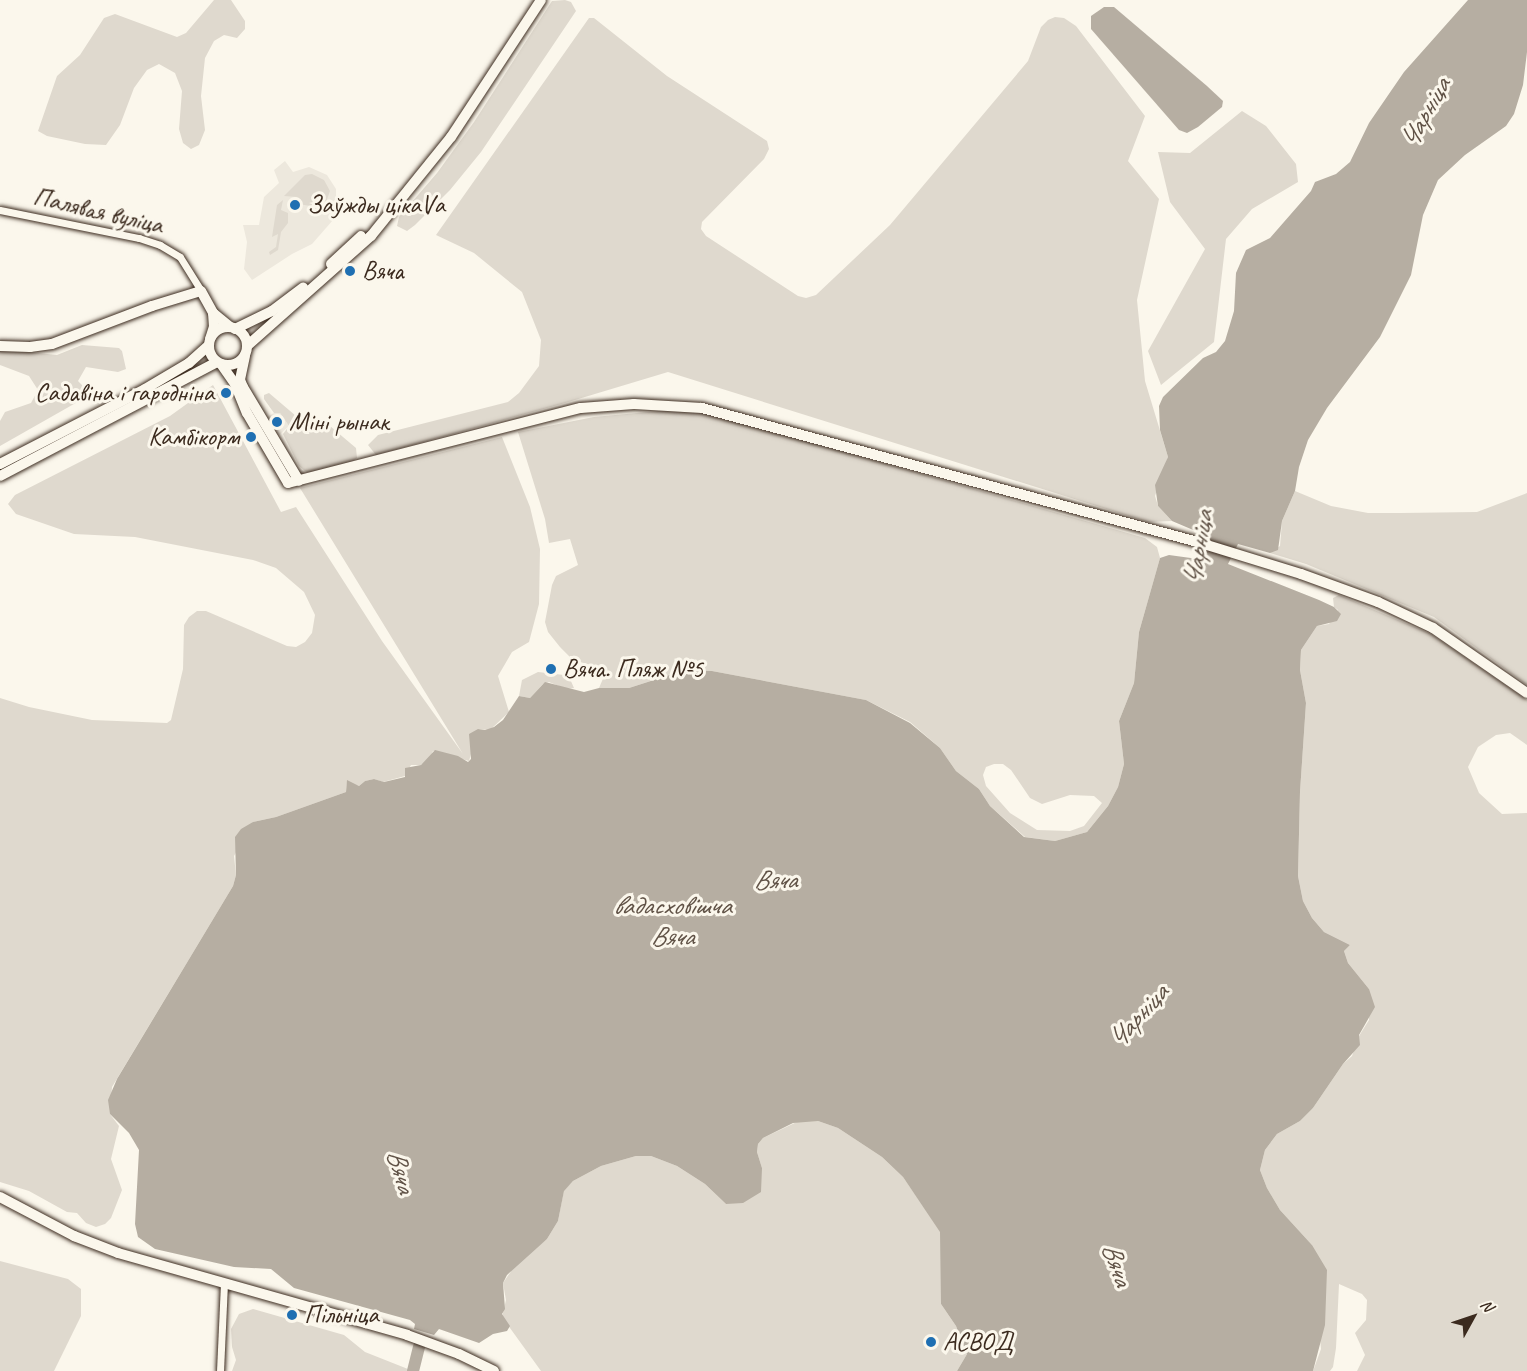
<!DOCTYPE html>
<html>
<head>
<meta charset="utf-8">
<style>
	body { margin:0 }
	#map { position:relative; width:1527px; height:1371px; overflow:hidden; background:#fbf7ec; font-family:Caveat,sans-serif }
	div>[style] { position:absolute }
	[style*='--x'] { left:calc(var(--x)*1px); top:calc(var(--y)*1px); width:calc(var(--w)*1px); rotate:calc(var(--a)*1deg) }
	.built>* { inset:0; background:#ede8dd }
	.green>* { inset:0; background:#dfd9ce }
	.water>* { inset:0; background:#b6aea2 }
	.river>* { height:12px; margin:-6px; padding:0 6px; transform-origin:6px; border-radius:6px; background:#b6aea2 }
	.roads { filter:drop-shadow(0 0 2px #3b2a1e) drop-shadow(0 0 2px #3b2a1e) }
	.street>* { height:7px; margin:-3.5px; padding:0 3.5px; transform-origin:3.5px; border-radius:3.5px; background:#fbf7ec }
	.secondary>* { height:10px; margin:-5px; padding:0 5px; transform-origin:5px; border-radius:5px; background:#fbf7ec }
	.primary>* { height:10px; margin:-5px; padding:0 5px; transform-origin:5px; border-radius:5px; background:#fbf7ec }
	.primary>.ring { margin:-5px; padding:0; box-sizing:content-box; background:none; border:10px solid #fbf7ec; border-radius:50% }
	.dots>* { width:16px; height:16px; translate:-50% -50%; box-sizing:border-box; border:3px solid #fbf7ec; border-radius:50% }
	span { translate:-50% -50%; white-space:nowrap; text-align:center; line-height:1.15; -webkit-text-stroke:6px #fbf7ec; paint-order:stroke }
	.poi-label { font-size:26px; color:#3b2a1e }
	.left { translate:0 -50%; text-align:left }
	.right { translate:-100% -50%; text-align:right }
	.street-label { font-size:26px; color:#3b2a1e }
	.water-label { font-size:27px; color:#605246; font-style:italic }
	.north { position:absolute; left:1443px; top:1287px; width:60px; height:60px; -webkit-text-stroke:4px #fbf7ec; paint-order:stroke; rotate:50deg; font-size:16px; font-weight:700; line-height:24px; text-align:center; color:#3b2a1e }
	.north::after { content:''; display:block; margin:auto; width:21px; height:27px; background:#3b2a1e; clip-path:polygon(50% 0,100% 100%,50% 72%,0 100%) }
</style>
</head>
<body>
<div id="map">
	<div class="built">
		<div style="clip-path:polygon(285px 161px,293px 172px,309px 167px,327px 175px,336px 189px,336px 212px,333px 220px,312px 244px,292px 254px,252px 280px,244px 269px,247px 242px,243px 225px,259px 225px,264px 197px,279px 183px,274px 170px)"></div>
		<div style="clip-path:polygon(274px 413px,280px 413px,289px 426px,277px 437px,265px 418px)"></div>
	</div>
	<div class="green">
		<div style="clip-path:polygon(214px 0,231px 0,245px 21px,245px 29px,237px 38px,224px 35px,214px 41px,205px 58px,201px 96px,205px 130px,199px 145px,191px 149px,183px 143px,179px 129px,182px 91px,175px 73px,159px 64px,147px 70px,134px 88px,120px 125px,106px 145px,85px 144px,47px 136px,38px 131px,57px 76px,80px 55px,104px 18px,115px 14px,177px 37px,186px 33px)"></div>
		<div style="clip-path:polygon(565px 0,571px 2px,576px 11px,481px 152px,450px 190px,415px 225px,407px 231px,397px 226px,399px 217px,437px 173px,474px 122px,552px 1px)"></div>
		<div style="clip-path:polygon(1055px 17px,1064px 18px,1076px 26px,1145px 116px,1128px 161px,1159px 199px,1137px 300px,1145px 381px,1168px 457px,1155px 496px,1158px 506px,1172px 521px,1148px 522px,668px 372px,565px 403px,376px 455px,368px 445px,378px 435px,508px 402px,519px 393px,539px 366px,541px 340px,522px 292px,474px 253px,436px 235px,589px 18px,594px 18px,667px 76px,767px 141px,769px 149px,764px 159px,702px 222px,701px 229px,706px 236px,798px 296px,806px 298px,816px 295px,890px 225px,1028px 61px,1041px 27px,1048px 20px)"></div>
		<div style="clip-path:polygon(1242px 111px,1266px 126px,1296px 164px,1298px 182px,1252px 209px,1226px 239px,1214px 342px,1161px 385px,1148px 351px,1205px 249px,1170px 202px,1158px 152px,1190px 153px)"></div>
		<div style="clip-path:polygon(312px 174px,324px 180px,330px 191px,324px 208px,298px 204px,297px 197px,284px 196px,305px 175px)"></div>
		<div style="clip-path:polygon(283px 200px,281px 210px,288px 213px,288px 223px,281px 232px,278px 250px,270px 255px,269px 252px,276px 247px,278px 234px,272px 237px,277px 205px)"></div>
		<div style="clip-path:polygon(82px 345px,119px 348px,122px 351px,126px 369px,118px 372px,86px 367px,78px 381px,88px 391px,88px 396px,0 446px,0 421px,5px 412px,31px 403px,38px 390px,29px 376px,0 365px,0 349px,57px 355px)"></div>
		<div style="clip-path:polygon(213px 385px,281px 512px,296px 507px,382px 641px,463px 754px,300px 488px,502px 437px,530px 507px,540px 549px,539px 604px,529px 642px,512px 652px,498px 676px,509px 712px,490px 730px,478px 729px,469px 761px,433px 751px,430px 758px,421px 765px,411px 765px,405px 776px,383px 782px,374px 779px,365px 781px,359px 786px,347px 782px,346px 792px,276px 817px,253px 822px,234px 856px,236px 875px,233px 886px,112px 1087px,110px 1114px,119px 1126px,111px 1159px,122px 1190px,111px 1218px,105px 1224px,96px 1227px,86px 1223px,77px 1213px,67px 1212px,29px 1191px,0 1182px,0 698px,29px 707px,92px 720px,167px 723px,171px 720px,183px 669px,184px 625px,189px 617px,197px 611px,206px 611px,287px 646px,296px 647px,305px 642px,312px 633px,315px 615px,304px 592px,276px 568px,253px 560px,135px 537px,74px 534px,16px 514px,8px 504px,15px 495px,170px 416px)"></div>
		<div style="clip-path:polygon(269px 393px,296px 416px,330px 426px,356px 448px,357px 458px,350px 463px,313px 474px,305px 471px,299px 466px,283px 434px,289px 426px,280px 413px,274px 413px,264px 399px,264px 395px)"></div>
		<div style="clip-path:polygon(evenodd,691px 408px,1145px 538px,1157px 547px,1160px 558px,1139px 632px,1134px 683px,1119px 721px,1124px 764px,1118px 787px,1108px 806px,1087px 832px,1055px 841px,1025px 837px,990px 806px,979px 789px,956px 771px,940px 748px,910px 722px,866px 700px,712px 671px,685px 670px,629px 688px,599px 688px,605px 674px,598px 667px,573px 660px,560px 647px,548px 632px,545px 622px,552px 585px,556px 576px,578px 565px,570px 539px,549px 543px,545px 519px,518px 432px,594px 417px,691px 408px,994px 764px,1003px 764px,1011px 770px,1030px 798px,1042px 804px,1070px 795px,1094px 796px,1102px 803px,1084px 826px,1070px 831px,1037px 830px,1010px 813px,986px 786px,983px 775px,986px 767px,994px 764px)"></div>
		<div style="clip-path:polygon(1295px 491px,1331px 506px,1368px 513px,1400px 513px,1477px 512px,1527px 493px,1527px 685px,1434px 617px,1306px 564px,1270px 553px,1280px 546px,1282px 521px)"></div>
		<div style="clip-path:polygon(1339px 595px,1431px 634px,1527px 700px,1527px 745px,1510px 733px,1496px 735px,1478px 747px,1468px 767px,1479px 793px,1502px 814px,1527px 813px,1527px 1371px,1357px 1371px,1365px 1355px,1355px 1333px,1366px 1320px,1367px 1300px,1362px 1294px,1339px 1284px,1336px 1348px,1333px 1367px,1330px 1371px,1313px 1371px,1321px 1349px,1312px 1245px,1280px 1210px,1267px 1188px,1260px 1170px,1265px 1150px,1277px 1134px,1300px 1121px,1313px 1108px,1343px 1064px,1352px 1056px,1359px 1036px,1369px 1020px,1369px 989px,1348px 963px,1344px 951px,1350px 945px,1324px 932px,1312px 918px,1303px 901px,1298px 876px,1300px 792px,1306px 703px,1300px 670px,1301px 650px,1317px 626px,1329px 624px,1338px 610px,1334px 607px,1333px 598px)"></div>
		<div style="clip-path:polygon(538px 672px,564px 675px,570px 679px,574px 688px,566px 689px,549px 682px,543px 684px,530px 698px,519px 696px,522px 680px)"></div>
		<div style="clip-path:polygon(801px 1120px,818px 1121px,838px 1128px,882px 1157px,903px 1177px,941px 1232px,941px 1304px,956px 1326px,967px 1354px,957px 1371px,541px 1371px,502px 1317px,506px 1300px,503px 1283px,516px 1264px,547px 1239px,558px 1221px,564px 1190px,573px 1181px,601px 1166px,636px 1156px,651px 1156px,677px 1166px,705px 1184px,726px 1204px,762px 1168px,757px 1152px,758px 1144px,763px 1138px)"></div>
		<div style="clip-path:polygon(0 1261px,68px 1279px,81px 1289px,81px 1316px,54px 1371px,0 1371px)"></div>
		<div style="clip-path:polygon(253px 1309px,344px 1335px,365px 1352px,413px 1371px,232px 1371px,236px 1360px,232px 1347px,231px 1329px,239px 1314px)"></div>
	</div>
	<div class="water">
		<div style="clip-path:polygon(1468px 0,1527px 0,1527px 52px,1523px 85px,1514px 114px,1506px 126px,1465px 155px,1438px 180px,1423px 215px,1411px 275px,1380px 337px,1327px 408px,1308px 440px,1299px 467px,1295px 491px,1282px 521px,1278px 550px,1270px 553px,1238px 544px,1228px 564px,1319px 600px,1334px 607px,1341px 614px,1337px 621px,1317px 626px,1301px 650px,1300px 670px,1306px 703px,1300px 792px,1298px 876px,1303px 901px,1312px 918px,1324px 932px,1350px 945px,1344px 951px,1348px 963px,1369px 989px,1375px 1007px,1359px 1035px,1360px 1045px,1343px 1064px,1313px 1108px,1300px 1121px,1277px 1134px,1265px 1150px,1260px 1170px,1267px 1188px,1280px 1210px,1312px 1245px,1327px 1270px,1325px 1325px,1313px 1371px,957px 1371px,967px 1354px,956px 1326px,941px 1304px,940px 1232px,903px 1177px,882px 1157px,838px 1128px,818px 1121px,793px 1123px,763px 1138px,758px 1144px,757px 1152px,762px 1168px,761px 1192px,743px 1203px,726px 1204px,705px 1184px,677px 1166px,651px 1156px,636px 1156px,601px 1166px,573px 1181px,564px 1191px,558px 1221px,547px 1239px,507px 1275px,503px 1283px,505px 1309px,502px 1314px,510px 1326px,507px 1331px,493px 1334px,479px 1343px,439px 1329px,434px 1335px,414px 1329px,415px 1324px,410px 1320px,294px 1288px,271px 1269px,234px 1267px,155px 1249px,138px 1237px,135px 1224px,139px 1150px,129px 1133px,110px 1114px,108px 1100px,117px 1079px,233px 886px,236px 875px,235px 837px,241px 829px,253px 822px,276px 817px,346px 792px,347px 780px,359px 786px,365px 781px,374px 779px,384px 782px,405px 777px,405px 768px,421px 765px,435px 750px,458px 756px,468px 762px,471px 759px,469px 734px,478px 729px,485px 730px,494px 727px,503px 720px,519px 696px,530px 698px,545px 682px,584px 692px,599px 688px,629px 688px,685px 670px,712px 671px,866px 700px,910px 723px,940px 748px,956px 771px,979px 789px,990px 806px,1024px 837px,1055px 841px,1087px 832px,1108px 806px,1118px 787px,1124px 764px,1119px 721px,1134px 683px,1139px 632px,1160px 558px,1169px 555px,1198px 559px,1205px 535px,1172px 521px,1158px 506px,1155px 485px,1168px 457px,1160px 430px,1159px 406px,1163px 397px,1203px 358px,1216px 352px,1225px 341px,1234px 311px,1236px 273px,1246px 250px,1270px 238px,1311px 191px,1315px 182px,1336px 174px,1350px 162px,1369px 123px,1404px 72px)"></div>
		<div style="clip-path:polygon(1104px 7px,1114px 7px,1207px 86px,1223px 101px,1222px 107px,1198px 127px,1187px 133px,1179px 130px,1091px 29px,1091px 16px)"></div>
	</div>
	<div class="river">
		<div style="--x:413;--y:1371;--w:25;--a:-76"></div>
	</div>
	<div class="roads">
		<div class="street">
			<div style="--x:0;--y:210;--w:142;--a:11.4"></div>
			<div style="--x:139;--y:238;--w:22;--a:18"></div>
			<div style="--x:160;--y:245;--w:23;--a:31"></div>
			<div style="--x:180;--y:257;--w:40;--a:58"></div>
			<div style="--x:220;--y:1371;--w:88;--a:-87.4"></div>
		</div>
		<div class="secondary">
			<div style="--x:210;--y:339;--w:13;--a:-72"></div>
			<div style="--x:214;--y:327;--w:14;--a:-94"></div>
			<div style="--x:0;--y:346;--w:30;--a:2"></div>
			<div style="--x:30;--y:347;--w:22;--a:-8"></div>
			<div style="--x:52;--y:344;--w:107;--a:-20.8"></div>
			<div style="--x:152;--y:306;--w:51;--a:-17"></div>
			<div style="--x:201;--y:291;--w:25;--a:61"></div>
			<div style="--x:213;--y:313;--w:22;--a:39"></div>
			<div style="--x:245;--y:356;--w:25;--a:102"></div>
			<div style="--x:240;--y:380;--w:8;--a:67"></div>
			<div style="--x:243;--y:387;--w:109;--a:59.2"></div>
			<div style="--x:221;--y:364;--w:24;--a:55"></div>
			<div style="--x:235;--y:384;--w:31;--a:68"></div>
			<div style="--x:247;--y:413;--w:81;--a:59.6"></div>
			<div style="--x:288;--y:483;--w:302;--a:-14.4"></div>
			<div style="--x:581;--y:408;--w:53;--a:-4.3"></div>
			<div style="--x:634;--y:404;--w:68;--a:3.4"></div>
			<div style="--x:702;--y:408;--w:510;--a:15.13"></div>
			<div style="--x:1194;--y:541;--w:112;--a:17.1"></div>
			<div style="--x:1301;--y:574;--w:82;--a:20"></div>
			<div style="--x:1378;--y:602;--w:61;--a:25.3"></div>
			<div style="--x:1433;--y:628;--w:114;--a:34.7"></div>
		</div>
		<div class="primary">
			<div style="--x:331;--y:264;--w:41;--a:-43"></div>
			<div class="ring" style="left:209px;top:327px;width:28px;height:28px"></div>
			<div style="--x:235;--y:329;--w:41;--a:-25.9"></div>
			<div style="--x:272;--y:311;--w:39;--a:-37"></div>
			<div style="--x:247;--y:346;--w:166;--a:-41.6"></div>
			<div style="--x:371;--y:236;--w:127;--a:-51.1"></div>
			<div style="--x:451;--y:137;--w:164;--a:-56.7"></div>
			<div style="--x:0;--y:464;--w:163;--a:-27.3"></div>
			<div style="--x:145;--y:389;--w:51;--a:-30.6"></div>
			<div style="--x:189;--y:363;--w:27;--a:-42"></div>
			<div style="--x:0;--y:476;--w:245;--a:-27.7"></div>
			<div style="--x:0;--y:1197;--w:84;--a:27.8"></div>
			<div style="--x:74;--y:1236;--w:47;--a:21.1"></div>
			<div style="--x:118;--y:1253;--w:300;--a:15.8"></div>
			<div style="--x:407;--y:1335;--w:55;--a:20.1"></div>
			<div style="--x:459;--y:1354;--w:39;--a:26"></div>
		</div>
	</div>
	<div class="dots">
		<div style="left:295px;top:205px;background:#1f6fb2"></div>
		<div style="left:350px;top:271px;background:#1f6fb2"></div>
		<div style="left:226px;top:393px;background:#1f6fb2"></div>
		<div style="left:277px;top:422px;background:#1f6fb2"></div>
		<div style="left:251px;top:437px;background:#1f6fb2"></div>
		<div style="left:551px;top:669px;background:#1f6fb2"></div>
		<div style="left:292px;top:1315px;background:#1f6fb2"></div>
		<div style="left:931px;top:1342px;background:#1f6fb2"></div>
	</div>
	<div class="poi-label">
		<span class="left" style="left:307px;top:205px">Заўжды цікаVа</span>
		<span class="left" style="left:362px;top:271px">Вяча</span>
		<span class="right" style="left:214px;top:393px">Садавіна і гародніна</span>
		<span class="left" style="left:289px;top:422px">Міні рынак</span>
		<span class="right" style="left:239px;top:437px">Камбікорм</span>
		<span class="left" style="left:563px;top:669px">Вяча. Пляж №5</span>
		<span class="left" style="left:304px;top:1315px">Пільніца</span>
		<span class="left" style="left:943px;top:1342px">АСВОД</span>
	</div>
	<div class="street-label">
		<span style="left:98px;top:211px;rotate:13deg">Палявая вуліца</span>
	</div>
	<div class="water-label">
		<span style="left:1425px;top:113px;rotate:-61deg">Чарніца</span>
		<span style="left:1198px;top:548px;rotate:-81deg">Чарніца</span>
		<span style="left:775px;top:880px;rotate:-1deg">Вяча</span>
		<span style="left:672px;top:921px">вадасховішча<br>Вяча</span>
		<span style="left:1138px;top:1016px;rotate:-48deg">Чарніца</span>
		<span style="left:401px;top:1171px;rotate:74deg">Вяча</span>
		<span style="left:1117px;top:1264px;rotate:71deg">Вяча</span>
	</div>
	<div class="north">N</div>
</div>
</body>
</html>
